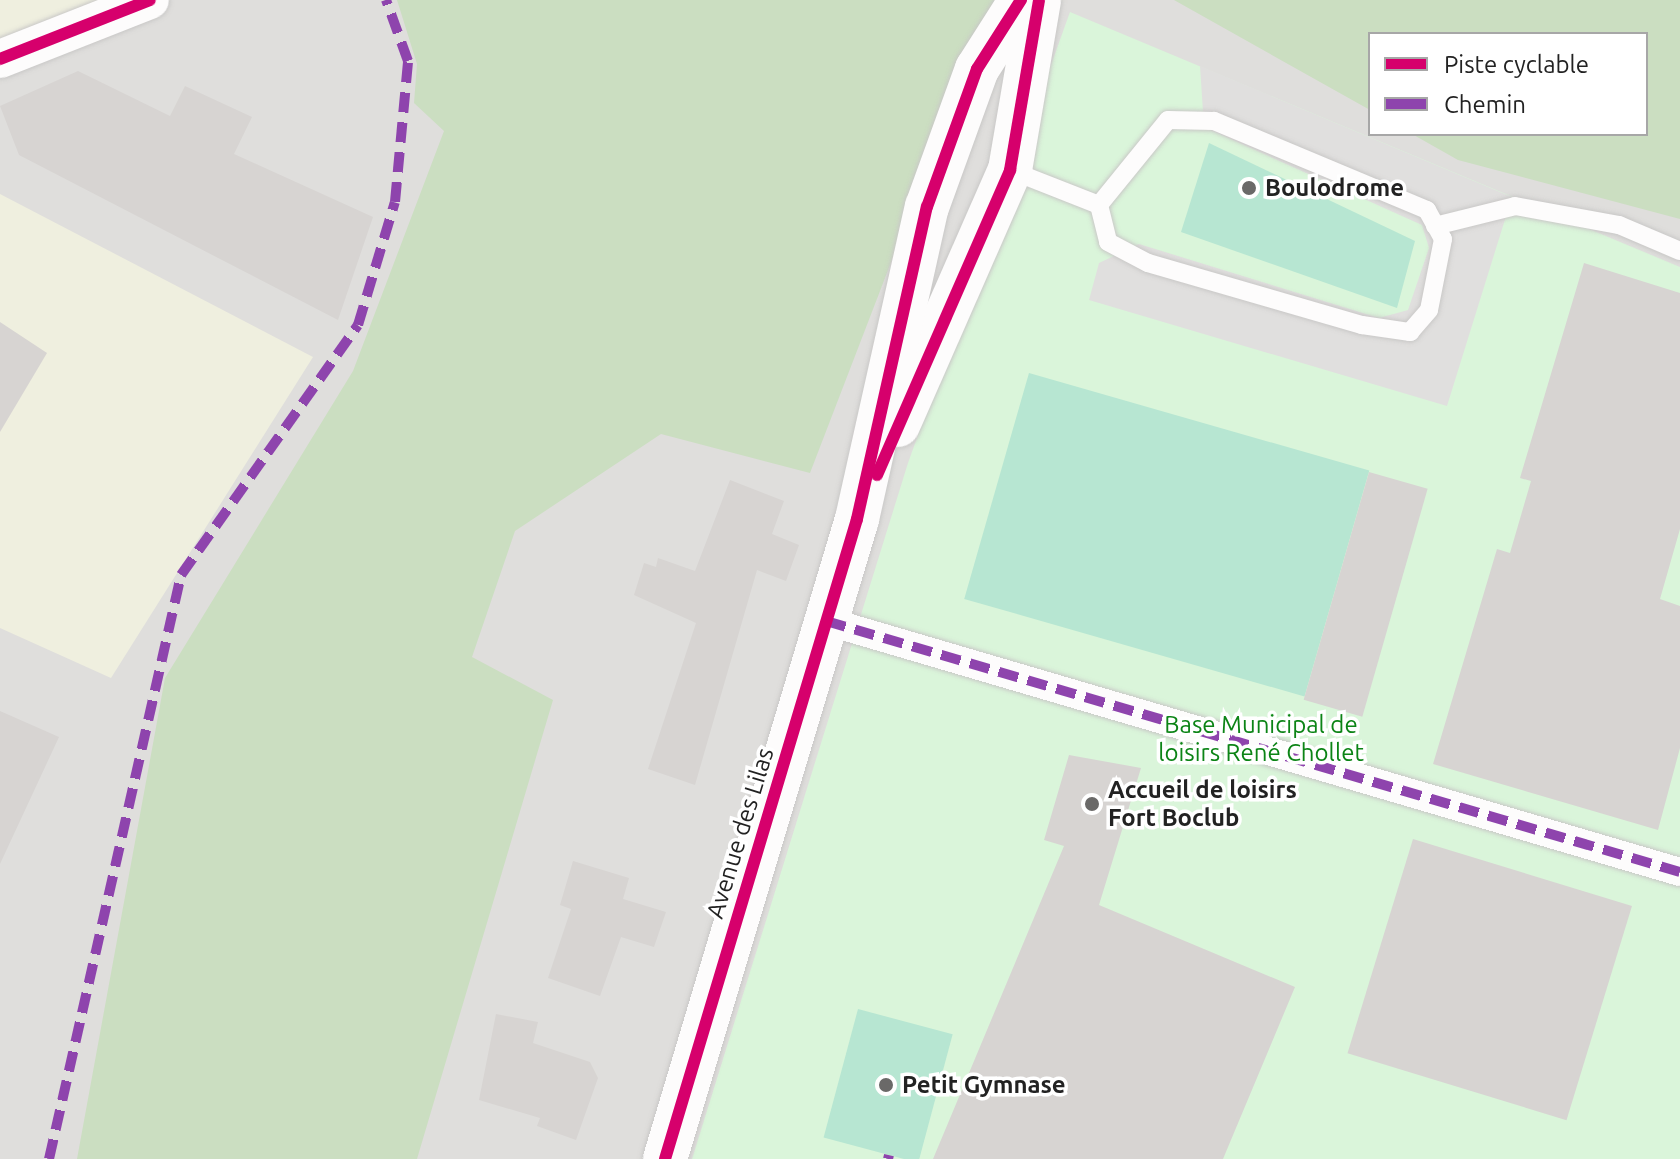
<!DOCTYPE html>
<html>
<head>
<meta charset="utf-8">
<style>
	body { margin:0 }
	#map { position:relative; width:1680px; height:1159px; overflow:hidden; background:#f0eeeb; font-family:Ubuntu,sans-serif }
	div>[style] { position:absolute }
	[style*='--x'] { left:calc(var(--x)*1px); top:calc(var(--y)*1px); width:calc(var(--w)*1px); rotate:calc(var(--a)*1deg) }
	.residential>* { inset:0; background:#dfdedc }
	.farmland>* { inset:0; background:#efefdf }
	.forest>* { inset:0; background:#cbdec1 }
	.park>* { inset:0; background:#daf5da }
	.pitch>* { inset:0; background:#b7e6d2; transform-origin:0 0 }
	.parking>* { inset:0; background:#e0dfde }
	.building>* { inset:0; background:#d7d4d2; transform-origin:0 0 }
	.roads { filter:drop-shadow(0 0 2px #c9c8c7) drop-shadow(0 0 2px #c9c8c7) }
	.service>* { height:18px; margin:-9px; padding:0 9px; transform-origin:9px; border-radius:9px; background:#fdfcfc }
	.pedestrian>* { height:28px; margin:-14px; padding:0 14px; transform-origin:14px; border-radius:14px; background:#fdfcfc }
	.minor>* { height:38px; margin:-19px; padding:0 19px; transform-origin:19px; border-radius:19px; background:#fdfcfc }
	.tertiary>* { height:44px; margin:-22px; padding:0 22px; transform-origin:22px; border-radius:22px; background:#fdfcfc }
	.quiet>* { height:10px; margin-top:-5px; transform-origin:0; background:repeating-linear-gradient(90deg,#8e44ad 0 20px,transparent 0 30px) }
	.cycleway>* { height:12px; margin:-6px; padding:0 6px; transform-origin:6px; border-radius:6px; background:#d6006c }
	.dots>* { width:22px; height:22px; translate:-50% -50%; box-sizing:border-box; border:4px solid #fff; border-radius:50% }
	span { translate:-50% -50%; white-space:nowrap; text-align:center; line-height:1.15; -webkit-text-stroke:7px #fff; paint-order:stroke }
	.poi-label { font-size:24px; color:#222; font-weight:700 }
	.left { translate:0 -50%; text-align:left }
	.park-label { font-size:24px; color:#0c8416 }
	.street-label { font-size:24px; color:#222 }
	.legend { position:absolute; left:1368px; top:32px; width:280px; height:104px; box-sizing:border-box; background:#fff; border:2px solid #a7a7a7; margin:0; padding:10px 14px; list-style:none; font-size:24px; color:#222 }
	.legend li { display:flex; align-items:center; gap:16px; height:40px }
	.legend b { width:40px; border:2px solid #a7a7a7 }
</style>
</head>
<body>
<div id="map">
	<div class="residential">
		<div style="clip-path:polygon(evenodd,0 0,1680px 0,1680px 1159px,0 1159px,0 0,1370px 34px,1646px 34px,1646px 134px,1370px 134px,1370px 34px)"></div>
	</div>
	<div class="farmland">
		<div style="clip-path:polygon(0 0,121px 0,0 50px)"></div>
		<div style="clip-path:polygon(0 194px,313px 357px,111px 678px,0 628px)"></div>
	</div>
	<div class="forest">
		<div style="clip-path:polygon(397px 0,1046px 0,970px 57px,810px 473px,661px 434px,515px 531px,472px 657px,553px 700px,417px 1159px,77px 1159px,165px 678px,353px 371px,444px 131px,414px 103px,417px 64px)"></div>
		<div style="clip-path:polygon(1174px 0,1680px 0,1680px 219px,1458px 160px,1412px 134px,1646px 134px,1646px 34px,1370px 34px,1370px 110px)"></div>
	</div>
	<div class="park">
		<div style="clip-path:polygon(1070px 12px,1680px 267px,1680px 1159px,692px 1159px,908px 463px)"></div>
	</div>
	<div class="pitch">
		<div style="clip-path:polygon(1209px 143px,1415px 241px,1397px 308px,1181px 232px)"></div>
		<div style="left:1029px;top:373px;width:354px;height:235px;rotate:16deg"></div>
		<div style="left:858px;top:1009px;width:98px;height:133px;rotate:15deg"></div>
	</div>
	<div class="parking">
		<div style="clip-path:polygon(1200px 66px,1512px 197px,1447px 406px,1089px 300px,1099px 263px,1139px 244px,1379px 318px,1408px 310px,1429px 248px,1422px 225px,1204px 127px)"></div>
	</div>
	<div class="building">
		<div style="clip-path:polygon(78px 71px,170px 116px,185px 86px,252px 117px,234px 154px,373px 217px,338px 320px,19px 155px,0 106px)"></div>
		<div style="clip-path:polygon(1584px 263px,1680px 293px,1680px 529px,1660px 599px,1680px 606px,1680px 748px,1658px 830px,1433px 764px,1497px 549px,1510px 553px,1531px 481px,1520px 478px)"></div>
		<div style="clip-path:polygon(0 322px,47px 353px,0 432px)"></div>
		<div style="left:1369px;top:472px;width:61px;height:237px;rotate:16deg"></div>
		<div style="clip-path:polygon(730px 480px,784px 501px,772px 534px,799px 545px,786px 581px,757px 570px,695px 785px,648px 769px,696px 623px,634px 595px,644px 563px,656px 567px,658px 558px,695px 571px)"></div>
		<div style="clip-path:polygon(0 711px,59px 737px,0 864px)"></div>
		<div style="clip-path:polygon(1069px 755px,1141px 768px,1099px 905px,1295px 987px,1223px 1159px,933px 1159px,1064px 846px,1044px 840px)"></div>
		<div style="left:1413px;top:839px;width:229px;height:224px;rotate:17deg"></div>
		<div style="clip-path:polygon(573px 861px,629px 878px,623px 899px,666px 912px,654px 947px,621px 937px,600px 996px,548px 978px,571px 909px,560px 905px)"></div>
		<div style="clip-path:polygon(496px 1014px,538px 1022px,533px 1043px,590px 1062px,598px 1078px,576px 1140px,537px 1126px,540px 1118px,479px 1100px)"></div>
	</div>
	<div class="roads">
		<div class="service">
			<div style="--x:1010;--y:170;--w:96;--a:21.5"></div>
			<div style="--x:1099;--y:205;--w:38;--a:76"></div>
			<div style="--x:1108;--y:242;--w:45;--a:27.7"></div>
			<div style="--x:1148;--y:263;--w:223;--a:16.2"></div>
			<div style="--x:1362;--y:325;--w:49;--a:8.3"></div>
			<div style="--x:1410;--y:332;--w:29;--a:-49"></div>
			<div style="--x:1429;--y:310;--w:72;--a:-78.8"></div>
			<div style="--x:1443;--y:239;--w:33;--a:-119"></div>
			<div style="--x:1427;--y:210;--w:231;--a:-157.3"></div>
			<div style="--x:1214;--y:121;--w:46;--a:-178.8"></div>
			<div style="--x:1168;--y:120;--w:109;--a:129.1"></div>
			<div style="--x:1435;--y:226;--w:82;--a:-14"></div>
			<div style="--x:1515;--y:206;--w:106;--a:10.4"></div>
			<div style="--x:1619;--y:225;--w:66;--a:23.1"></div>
		</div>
		<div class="pedestrian">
			<div style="--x:826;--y:621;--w:890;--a:16.38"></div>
		</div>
		<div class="minor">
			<div style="--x:0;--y:59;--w:161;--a:-21.5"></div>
		</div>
		<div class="tertiary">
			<div style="--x:898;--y:425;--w:279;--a:-66.3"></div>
			<div style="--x:1010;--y:170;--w:172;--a:-80.3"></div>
			<div style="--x:665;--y:1159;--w:668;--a:-73.3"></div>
			<div style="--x:857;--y:519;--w:320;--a:-77.4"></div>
			<div style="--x:927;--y:207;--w:147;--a:-70.1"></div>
			<div style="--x:977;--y:69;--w:82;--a:-57.5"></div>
		</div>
	</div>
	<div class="quiet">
		<div style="--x:826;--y:621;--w:890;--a:16.38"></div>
		<div style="--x:49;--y:1159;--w:599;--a:-77.26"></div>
		<div style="--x:181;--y:575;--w:306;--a:-54.7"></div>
		<div style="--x:358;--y:325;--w:128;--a:-73.3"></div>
		<div style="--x:395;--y:202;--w:142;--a:-84.7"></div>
		<div style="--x:408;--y:61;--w:65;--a:-109.8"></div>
		<div style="--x:888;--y:1159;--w:4;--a:-76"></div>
	</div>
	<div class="cycleway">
		<div style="--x:0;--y:59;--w:161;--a:-21.5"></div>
		<div style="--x:877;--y:475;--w:333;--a:-66.4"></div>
		<div style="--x:1010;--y:170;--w:172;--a:-80.3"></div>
		<div style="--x:665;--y:1159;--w:668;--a:-73.3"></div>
		<div style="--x:857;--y:519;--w:320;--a:-77.4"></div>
		<div style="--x:927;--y:207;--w:147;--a:-70.1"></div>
		<div style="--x:977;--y:69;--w:82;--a:-57.5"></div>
	</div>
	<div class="dots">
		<div style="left:1249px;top:188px;background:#6a6968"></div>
		<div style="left:1092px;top:804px;background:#6a6968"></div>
		<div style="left:886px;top:1085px;background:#6a6968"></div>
	</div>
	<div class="poi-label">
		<span class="left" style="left:1265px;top:188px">Boulodrome</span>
		<span class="left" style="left:1108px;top:804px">Accueil de loisirs<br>Fort Boclub</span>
		<span class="left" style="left:902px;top:1085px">Petit Gymnase</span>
	</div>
	<div class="park-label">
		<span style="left:1261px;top:739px">Base Municipal de<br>loisirs René Chollet</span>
	</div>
	<div class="street-label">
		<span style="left:740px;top:833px;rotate:-73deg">Avenue des Lilas</span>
	</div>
	<ul class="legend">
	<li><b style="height:10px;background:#d6006c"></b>Piste cyclable</li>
	<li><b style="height:10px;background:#8e44ad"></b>Chemin</li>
	</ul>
</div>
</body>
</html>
